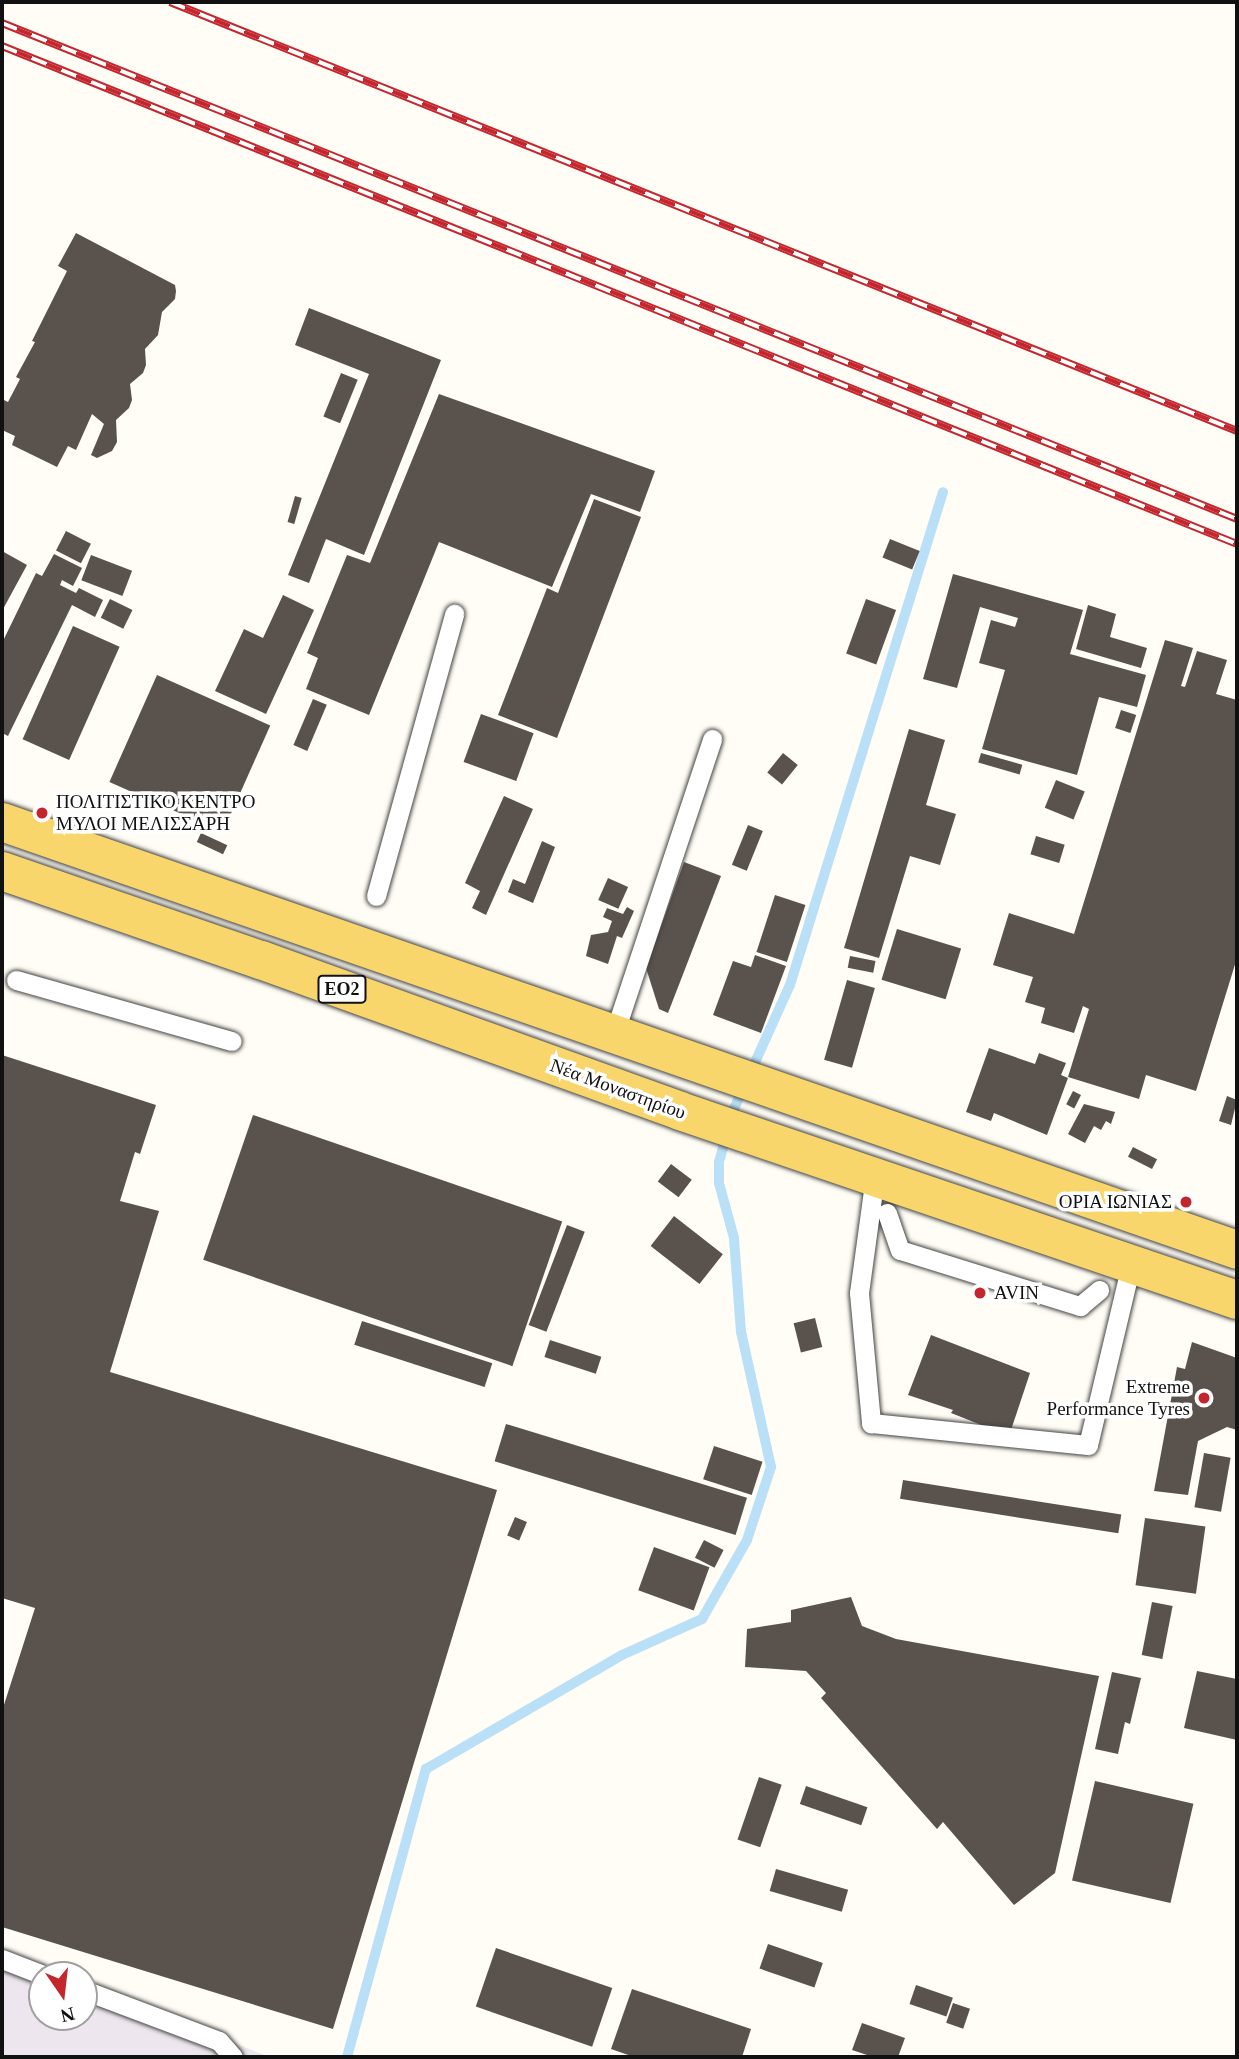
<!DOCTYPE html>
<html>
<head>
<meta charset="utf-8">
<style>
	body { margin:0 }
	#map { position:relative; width:1239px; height:2059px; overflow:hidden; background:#fffdf5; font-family:Georgia,serif }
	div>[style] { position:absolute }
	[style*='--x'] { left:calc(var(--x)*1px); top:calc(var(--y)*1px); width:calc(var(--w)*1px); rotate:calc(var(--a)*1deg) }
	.industrial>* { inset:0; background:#eee6ef }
	.stream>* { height:10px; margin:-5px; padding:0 5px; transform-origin:5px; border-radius:5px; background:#b9e0f7 }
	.building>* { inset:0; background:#5a524d; transform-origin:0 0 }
	.roads { filter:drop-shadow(0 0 2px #444) drop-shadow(0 0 2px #444) }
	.service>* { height:19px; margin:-9.5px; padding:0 9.5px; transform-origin:9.5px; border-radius:9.5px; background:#fff }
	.primary>* { height:38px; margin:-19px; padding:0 19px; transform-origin:19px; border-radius:19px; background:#f9d66b }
	.rail>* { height:8px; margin-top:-4px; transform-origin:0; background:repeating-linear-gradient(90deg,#fff 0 16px,#c4262e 0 32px); box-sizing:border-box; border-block:2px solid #c4262e }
	.dots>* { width:19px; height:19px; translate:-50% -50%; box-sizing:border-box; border:4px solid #fff; border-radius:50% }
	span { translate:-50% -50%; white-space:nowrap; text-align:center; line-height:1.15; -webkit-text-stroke:7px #fff; paint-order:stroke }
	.shield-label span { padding:2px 5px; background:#fff; border:2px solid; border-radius:5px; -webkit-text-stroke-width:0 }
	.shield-label { font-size:18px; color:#111; font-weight:700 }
	.poi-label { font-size:19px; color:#111 }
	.left { translate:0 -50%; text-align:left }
	.right { translate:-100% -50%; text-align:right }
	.street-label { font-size:19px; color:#111 }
	.frame { position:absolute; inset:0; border:4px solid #111; pointer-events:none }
	.north { position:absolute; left:28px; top:1961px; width:70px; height:70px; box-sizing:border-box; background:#fff; border:2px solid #a0a0a0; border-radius:50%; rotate:166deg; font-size:19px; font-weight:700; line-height:28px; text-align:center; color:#111 }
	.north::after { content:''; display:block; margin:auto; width:24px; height:32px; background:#c4262e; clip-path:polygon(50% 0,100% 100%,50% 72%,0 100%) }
</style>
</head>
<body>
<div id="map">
	<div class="industrial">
		<div style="clip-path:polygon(2px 1954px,56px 1975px,42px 1975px,42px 2017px,84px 2017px,84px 1986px,270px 2057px,2px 2057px)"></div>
	</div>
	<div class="stream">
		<div style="--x:347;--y:2057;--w:299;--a:-74.7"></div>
		<div style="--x:426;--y:1769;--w:227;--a:-30.2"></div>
		<div style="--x:622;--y:1655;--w:88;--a:-24.2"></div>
		<div style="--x:702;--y:1619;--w:91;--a:-60.3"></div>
		<div style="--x:747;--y:1540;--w:77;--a:-71.8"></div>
		<div style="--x:771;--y:1467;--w:138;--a:-102.5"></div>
		<div style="--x:741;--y:1332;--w:94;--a:-94.3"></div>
		<div style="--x:734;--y:1238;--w:57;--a:-105.3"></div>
		<div style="--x:719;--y:1183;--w:21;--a:-90"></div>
		<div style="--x:719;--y:1162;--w:53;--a:-74.6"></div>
		<div style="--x:733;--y:1111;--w:138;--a:-65.7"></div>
		<div style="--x:790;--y:985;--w:516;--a:-72.76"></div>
	</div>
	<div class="building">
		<div style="clip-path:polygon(76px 233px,175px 285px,176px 291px,175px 299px,162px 312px,158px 335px,145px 349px,146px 365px,143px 373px,130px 384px,132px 400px,129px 408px,116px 420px,117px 442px,112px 451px,97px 458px,91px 455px,104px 424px,92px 414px,76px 450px,68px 446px,57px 467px,12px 445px,15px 436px,2px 430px,2px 399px,8px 402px,20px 379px,16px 377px,35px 342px,32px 341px,67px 271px,58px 266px)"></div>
		<div style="clip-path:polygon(309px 308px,441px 360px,364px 555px,326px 539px,309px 583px,288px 575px,369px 374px,295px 345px)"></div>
		<div style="left:341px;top:373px;width:18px;height:47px;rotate:22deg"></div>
		<div style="clip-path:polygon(439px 394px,655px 471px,640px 512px,591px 494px,552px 587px,439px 542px,369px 715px,306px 689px,318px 658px,307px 653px,347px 555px,370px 563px)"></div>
		<div style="left:295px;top:496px;width:7px;height:27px;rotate:16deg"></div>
		<div style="clip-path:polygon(594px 499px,641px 517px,557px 738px,498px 715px,547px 588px,558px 593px)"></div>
		<div style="left:66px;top:531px;width:28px;height:22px;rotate:27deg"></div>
		<div style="left:890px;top:539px;width:32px;height:20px;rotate:22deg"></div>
		<div style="clip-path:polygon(2px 551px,27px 565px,2px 611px)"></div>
		<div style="clip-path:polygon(54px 554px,82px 568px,73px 586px,62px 580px,60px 585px,76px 593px,79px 588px,103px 600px,95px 617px,72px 605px,8px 736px,2px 733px,2px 643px,36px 573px,42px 576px)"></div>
		<div style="left:91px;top:555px;width:44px;height:27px;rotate:21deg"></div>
		<div style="clip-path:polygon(953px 574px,1083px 610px,1070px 654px,1146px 675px,1137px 707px,1099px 697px,1077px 775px,982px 749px,1005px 670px,979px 663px,991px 620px,1015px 627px,1018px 618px,980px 607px,957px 688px,923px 679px)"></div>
		<div style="clip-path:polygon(283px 595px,314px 610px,266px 714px,215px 691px,244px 629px,263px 638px)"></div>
		<div style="left:110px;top:599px;width:25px;height:21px;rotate:26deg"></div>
		<div style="left:866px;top:599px;width:32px;height:58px;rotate:20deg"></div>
		<div style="clip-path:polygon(1088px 605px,1116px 614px,1110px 637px,1147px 648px,1141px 668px,1076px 649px)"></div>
		<div style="left:73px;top:626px;width:51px;height:124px;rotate:24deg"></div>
		<div style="clip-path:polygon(1165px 640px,1193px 648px,1181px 686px,1185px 687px,1197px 651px,1227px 660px,1216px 694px,1237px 700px,1237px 958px,1196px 1091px,1146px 1075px,1139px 1099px,1068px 1077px,1089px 1009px,1083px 1006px,1074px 1033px,1041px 1023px,1045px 1008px,1025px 1002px,1033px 977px,993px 965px,1009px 913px,1074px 934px)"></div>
		<div style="left:157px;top:675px;width:124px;height:117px;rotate:24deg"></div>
		<div style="left:313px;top:699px;width:15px;height:50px;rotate:23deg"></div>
		<div style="left:1121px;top:710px;width:16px;height:19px;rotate:18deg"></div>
		<div style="left:481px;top:714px;width:56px;height:51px;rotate:20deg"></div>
		<div style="clip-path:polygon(909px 729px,945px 740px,926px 805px,956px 814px,940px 865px,910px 856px,879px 958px,844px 948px)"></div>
		<div style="left:783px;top:753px;width:19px;height:25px;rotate:39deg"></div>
		<div style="left:981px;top:753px;width:43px;height:10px;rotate:16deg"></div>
		<div style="left:1056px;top:780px;width:31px;height:30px;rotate:22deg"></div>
		<div style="clip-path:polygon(504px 796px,533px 809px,486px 915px,472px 908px,480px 891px,465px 883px)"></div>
		<div style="left:748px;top:825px;width:16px;height:43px;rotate:22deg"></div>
		<div style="left:201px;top:833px;width:29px;height:10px;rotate:25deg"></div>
		<div style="left:1036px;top:836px;width:30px;height:19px;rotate:17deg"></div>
		<div style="clip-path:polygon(542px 841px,555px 847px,533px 903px,508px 892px,513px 879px,525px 884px)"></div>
		<div style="clip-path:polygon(684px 862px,721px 876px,668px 1013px,659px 1009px,646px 968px)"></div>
		<div style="left:608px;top:878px;width:22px;height:24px;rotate:24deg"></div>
		<div style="left:775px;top:895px;width:32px;height:60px;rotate:18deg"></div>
		<div style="clip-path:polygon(627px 907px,634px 911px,622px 938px,617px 936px,608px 964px,586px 956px,591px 935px,608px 932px,612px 921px,603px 917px,607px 908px,623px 914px)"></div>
		<div style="left:897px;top:929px;width:67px;height:53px;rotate:17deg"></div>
		<div style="clip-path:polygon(755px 955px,786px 966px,761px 1033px,713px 1015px,733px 961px,751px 967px)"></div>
		<div style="left:850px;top:956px;width:26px;height:12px;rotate:11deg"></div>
		<div style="left:847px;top:980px;width:29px;height:83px;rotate:16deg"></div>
		<div style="clip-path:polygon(989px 1048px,1035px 1064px,1039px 1053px,1066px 1063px,1061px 1075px,1068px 1078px,1047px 1135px,994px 1113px,991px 1121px,966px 1112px)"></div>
		<div style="clip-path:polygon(2px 1055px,156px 1105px,140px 1154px,135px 1152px,120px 1201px,159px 1211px,110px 1372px,497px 1490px,333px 2029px,2px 1927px,2px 1711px,35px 1608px,2px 1598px)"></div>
		<div style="left:1073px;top:1091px;width:9px;height:15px;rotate:27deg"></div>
		<div style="clip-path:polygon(1227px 1096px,1237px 1100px,1231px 1125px,1219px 1121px)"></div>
		<div style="clip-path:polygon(1084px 1104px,1115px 1112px,1111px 1124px,1106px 1121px,1101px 1130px,1094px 1126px,1085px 1143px,1068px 1134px)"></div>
		<div style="left:253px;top:1115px;width:327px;height:153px;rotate:19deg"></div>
		<div style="left:1133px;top:1147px;width:27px;height:11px;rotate:27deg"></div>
		<div style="left:671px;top:1164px;width:26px;height:22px;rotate:37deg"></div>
		<div style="left:674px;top:1216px;width:62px;height:38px;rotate:38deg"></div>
		<div style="left:567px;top:1225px;width:19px;height:107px;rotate:21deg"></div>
		<div style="left:815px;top:1318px;width:30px;height:22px;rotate:76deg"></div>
		<div style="left:362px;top:1321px;width:137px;height:25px;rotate:18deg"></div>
		<div style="clip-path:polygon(931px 1335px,1030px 1373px,1009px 1436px,951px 1413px,953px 1410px,908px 1395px)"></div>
		<div style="left:550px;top:1340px;width:54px;height:18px;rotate:18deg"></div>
		<div style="clip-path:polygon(1192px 1342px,1237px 1358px,1237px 1430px,1227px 1427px,1198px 1441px,1188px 1495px,1154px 1491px,1177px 1367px,1185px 1369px)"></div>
		<div style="left:506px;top:1424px;width:252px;height:39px;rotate:17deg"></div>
		<div style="left:714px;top:1446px;width:51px;height:35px;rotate:18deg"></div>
		<div style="left:1204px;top:1453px;width:27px;height:55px;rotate:10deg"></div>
		<div style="left:903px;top:1480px;width:221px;height:19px;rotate:9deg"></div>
		<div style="left:515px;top:1517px;width:13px;height:20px;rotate:23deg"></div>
		<div style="left:1145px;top:1518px;width:61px;height:68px;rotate:8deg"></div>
		<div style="left:704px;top:1540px;width:22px;height:20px;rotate:27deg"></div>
		<div style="left:654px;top:1547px;width:59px;height:46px;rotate:20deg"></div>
		<div style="clip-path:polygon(851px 1597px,862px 1626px,896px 1639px,1099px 1676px,1055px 1873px,1014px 1905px,943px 1822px,937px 1829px,821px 1698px,826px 1693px,806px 1671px,745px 1667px,747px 1629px,791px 1622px,791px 1610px)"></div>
		<div style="left:1152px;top:1602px;width:21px;height:54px;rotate:11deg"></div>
		<div style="clip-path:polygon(1197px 1671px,1237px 1679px,1237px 1740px,1184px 1728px)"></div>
		<div style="clip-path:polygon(1112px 1672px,1141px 1678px,1130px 1724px,1125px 1722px,1118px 1754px,1095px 1749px)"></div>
		<div style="left:759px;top:1777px;width:24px;height:66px;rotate:19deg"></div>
		<div style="left:1095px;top:1781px;width:101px;height:102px;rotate:13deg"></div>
		<div style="left:806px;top:1786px;width:65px;height:19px;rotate:19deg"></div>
		<div style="left:776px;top:1869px;width:75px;height:23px;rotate:16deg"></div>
		<div style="left:768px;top:1944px;width:58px;height:26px;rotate:19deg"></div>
		<div style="left:496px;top:1948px;width:123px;height:62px;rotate:19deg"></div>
		<div style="left:916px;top:1985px;width:39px;height:20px;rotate:19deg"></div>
		<div style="clip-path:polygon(632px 1989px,751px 2029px,742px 2057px,634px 2057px,611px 2049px)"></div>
		<div style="left:953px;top:2003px;width:18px;height:21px;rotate:19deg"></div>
		<div style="clip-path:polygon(862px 2023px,905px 2038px,898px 2057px,873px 2057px,852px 2050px)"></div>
	</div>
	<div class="roads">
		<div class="service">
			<div style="--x:376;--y:896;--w:293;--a:-74.5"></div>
			<div style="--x:16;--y:980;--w:224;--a:15.8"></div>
			<div style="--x:614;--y:1034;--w:311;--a:-71.6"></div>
			<div style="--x:875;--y:1176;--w:118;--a:97.8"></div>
			<div style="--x:859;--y:1293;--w:131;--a:84.7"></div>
			<div style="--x:871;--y:1423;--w:218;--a:5.8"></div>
			<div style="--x:1088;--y:1445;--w:186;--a:-76.6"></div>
			<div style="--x:887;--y:1213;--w:39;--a:71"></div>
			<div style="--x:900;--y:1250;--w:189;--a:17.3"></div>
			<div style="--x:1080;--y:1306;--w:25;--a:-40"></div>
			<div style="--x:2;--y:1959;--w:44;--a:21.3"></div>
			<div style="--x:84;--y:1990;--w:144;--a:20.7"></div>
			<div style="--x:219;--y:2041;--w:21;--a:49"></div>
		</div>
		<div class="primary">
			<div style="--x:2;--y:822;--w:1307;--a:19.11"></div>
			<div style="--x:2;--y:871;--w:274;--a:19"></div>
			<div style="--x:261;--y:960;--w:445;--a:19.8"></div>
			<div style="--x:680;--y:1111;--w:588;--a:18.74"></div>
		</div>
	</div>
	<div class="rail">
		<div style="--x:170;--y:2;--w:1150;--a:21.9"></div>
		<div style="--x:2;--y:23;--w:1331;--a:21.88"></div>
		<div style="--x:2;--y:46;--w:1332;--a:21.96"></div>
	</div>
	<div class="dots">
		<div style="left:42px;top:813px;background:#c4262e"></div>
		<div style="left:1186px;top:1202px;background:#c4262e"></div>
		<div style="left:980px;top:1293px;background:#c4262e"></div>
		<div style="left:1204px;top:1398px;background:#c4262e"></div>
	</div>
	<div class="shield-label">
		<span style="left:342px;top:989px">ΕΟ2</span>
	</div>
	<div class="poi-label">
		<span class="left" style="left:56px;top:813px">ΠΟΛΙΤΙΣΤΙΚΟ ΚΕΝΤΡΟ<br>ΜΥΛΟΙ ΜΕΛΙΣΣΑΡΗ</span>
		<span class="right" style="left:1172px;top:1202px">ΟΡΙΑ ΙΩΝΙΑΣ</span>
		<span class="left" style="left:994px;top:1293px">AVIN</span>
		<span class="right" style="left:1190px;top:1398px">Extreme<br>Performance Tyres</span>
	</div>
	<div class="street-label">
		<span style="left:618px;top:1089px;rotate:20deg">Νέα Μοναστηρίου</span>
	</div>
	<div class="frame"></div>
	<div class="north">N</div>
</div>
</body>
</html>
